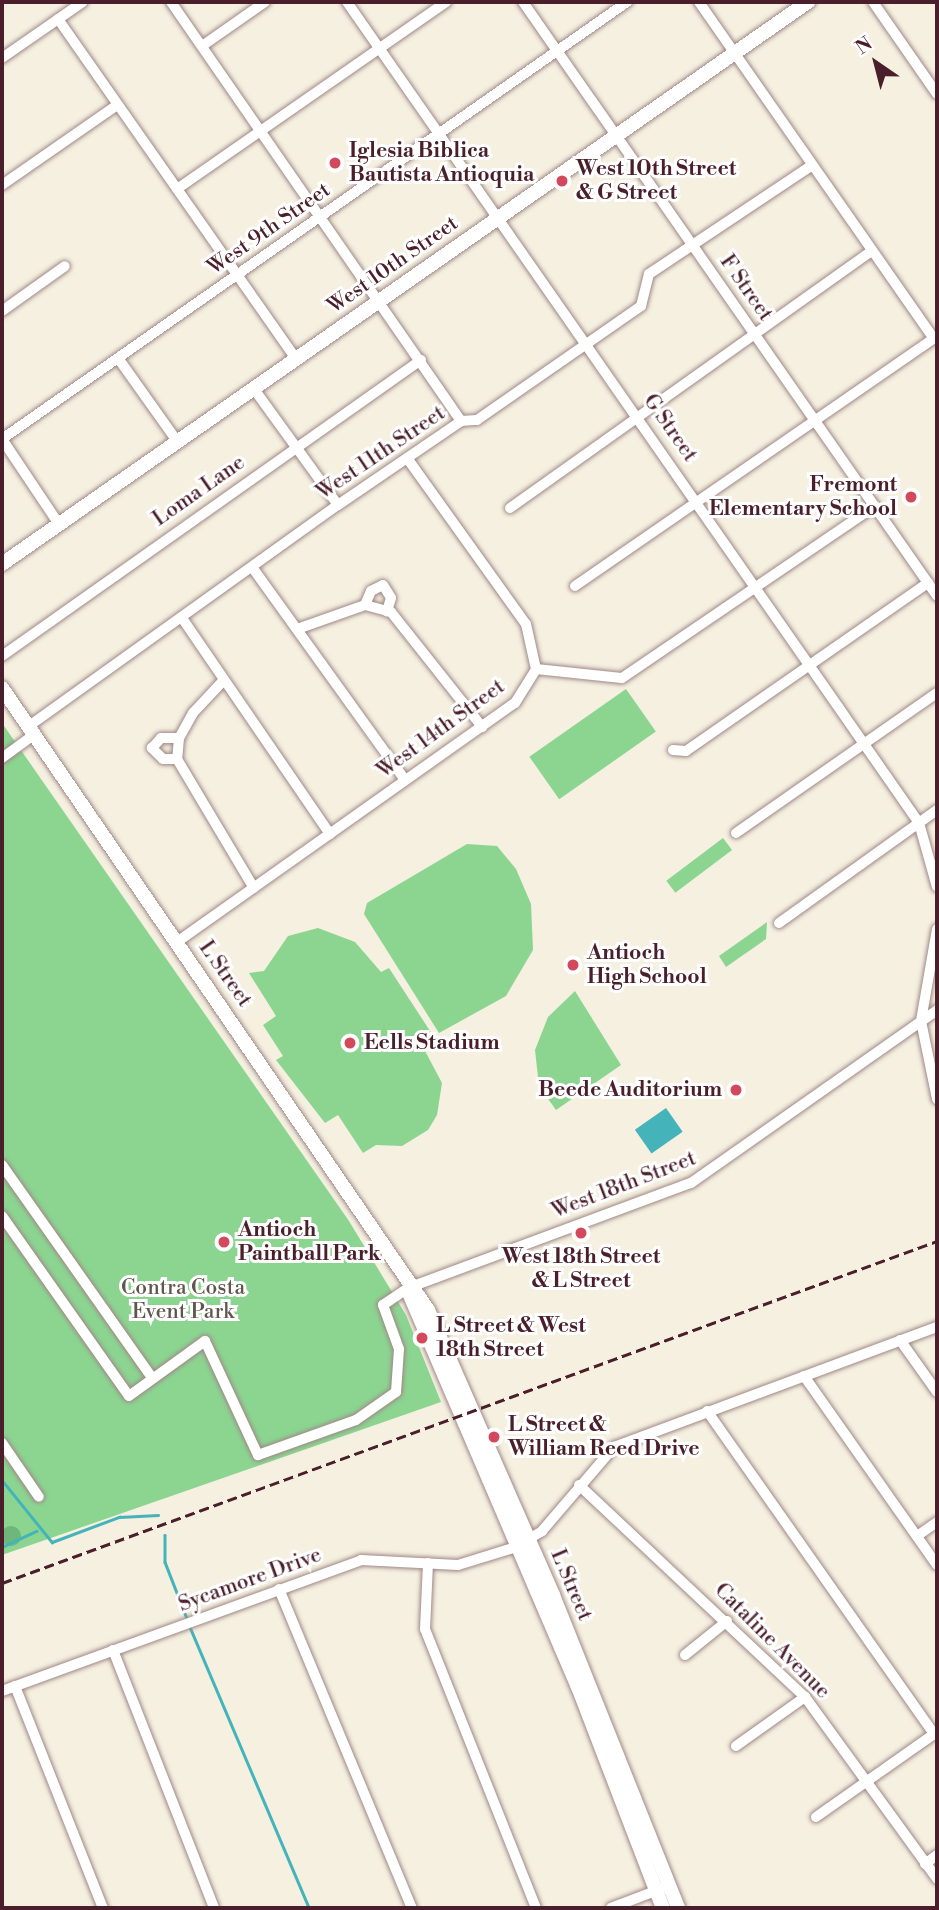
<!DOCTYPE html>
<html>
<head>
<meta charset="utf-8">
<style>
	body { margin:0 }
	#map { position:relative; width:939px; height:1910px; overflow:hidden; background:#f5f0e0; font-family:"Libre Bodoni",serif }
	div>[style] { position:absolute }
	[style*='--x'] { left:calc(var(--x)*1px); top:calc(var(--y)*1px); width:calc(var(--w)*1px); rotate:calc(var(--a)*1deg) }
	.green>* { inset:0; background:#8bd591; transform-origin:0 0 }
	.forest>* { inset:0; background:#70b67b }
	.round { border-radius:50% }
	.water>* { inset:0; background:#44b4ba; transform-origin:0 0 }
	.stream>* { height:2.5px; margin:-1.25px; padding:0 1.25px; transform-origin:1.25px; border-radius:1.25px; background:#44b4ba }
	.roads { filter:drop-shadow(0 0 2px #a08886) drop-shadow(0 0 2px #a08886) }
	.minor>* { height:10px; margin:-5px; padding:0 5px; transform-origin:5px; border-radius:5px; background:#fff }
	.major>* { height:14px; margin:-7px; padding:0 7px; transform-origin:7px; border-radius:7px; background:#fff }
	.rail>* { height:2.5px; margin-top:-1.25px; transform-origin:0; background:repeating-linear-gradient(90deg,#4a1f2b 0 10px,transparent 0 15px) }
	.dots>* { width:19px; height:19px; translate:-50% -50%; box-sizing:border-box; border:4px solid #fff; border-radius:50% }
	span { translate:-50% -50%; white-space:nowrap; text-align:center; line-height:1.15; -webkit-text-stroke:6px #fff; paint-order:stroke }
	.poi-label { font-size:21px; color:#4a1f2b; font-weight:700 }
	.left { translate:0 -50%; text-align:left }
	.right { translate:-100% -50%; text-align:right }
	.street-label { font-size:21px; color:#4a1f2b }
	.park-label { font-size:21px; color:#5e564a }
	.frame { position:absolute; inset:0; border:4px solid #4a1f2b; pointer-events:none }
	.north { position:absolute; left:841px; top:28px; width:70px; height:70px; -webkit-text-stroke:5px #fff; paint-order:stroke; rotate:325deg; font-size:19px; font-weight:700; line-height:28px; text-align:center; color:#4a1f2b }
	.north::after { content:''; display:block; margin:auto; width:24px; height:32px; background:#4a1f2b; clip-path:polygon(50% 0,100% 100%,50% 72%,0 100%) }
</style>
</head>
<body>
<div id="map">
	<div class="green">
		<div style="left:626px;top:689px;width:52px;height:118px;rotate:55deg"></div>
		<div style="clip-path:polygon(2px 723px,349px 1221px,406px 1315px,441px 1402px,2px 1555px)"></div>
		<div style="left:723px;top:838px;width:15px;height:71px;rotate:53deg"></div>
		<div style="clip-path:polygon(467px 844px,497px 846px,516px 869px,531px 904px,533px 950px,506px 996px,439px 1033px,364px 914px,367px 903px)"></div>
		<div style="clip-path:polygon(767px 922px,766px 939px,726px 967px,719px 956px)"></div>
		<div style="clip-path:polygon(318px 928px,355px 942px,381px 972px,389px 968px,432px 1034px,424px 1049px,442px 1083px,437px 1115px,428px 1130px,402px 1146px,376px 1145px,363px 1153px,338px 1115px,325px 1123px,276px 1060px,283px 1056px,263px 1025px,276px 1016px,249px 973px,264px 971px,288px 936px)"></div>
		<div style="clip-path:polygon(575px 991px,621px 1065px,556px 1110px,539px 1086px,535px 1050px,548px 1017px)"></div>
	</div>
	<div class="forest">
		<div class="round" style="left:1px;top:1526px;width:20px;height:20px"></div>
	</div>
	<div class="water">
		<div style="left:666px;top:1108px;width:29px;height:38px;rotate:55deg"></div>
	</div>
	<div class="stream">
		<div style="--x:2;--y:1480;--w:80;--a:51.1"></div>
		<div style="--x:52;--y:1542;--w:72;--a:-20.5"></div>
		<div style="--x:119;--y:1517;--w:39;--a:-3"></div>
		<div style="--x:165;--y:1535;--w:27;--a:90"></div>
		<div style="--x:165;--y:1562;--w:63;--a:68.7"></div>
		<div style="--x:2;--y:1547;--w:38;--a:-25"></div>
		<div style="--x:190;--y:1627;--w:305;--a:67"></div>
	</div>
	<div class="roads">
		<div class="minor">
			<div style="--x:171;--y:2;--w:510;--a:55.31"></div>
			<div style="--x:347;--y:2;--w:1001;--a:55.13"></div>
			<div style="--x:919;--y:823;--w:66;--a:74.3"></div>
			<div style="--x:523;--y:2;--w:724;--a:55.12"></div>
			<div style="--x:699;--y:2;--w:411;--a:55.1"></div>
			<div style="--x:873;--y:2;--w:112;--a:55.2"></div>
			<div style="--x:58;--y:19;--w:415;--a:55"></div>
			<div style="--x:202;--y:46;--w:77;--a:-34.9"></div>
			<div style="--x:2;--y:58;--w:98;--a:-34.7"></div>
			<div style="--x:2;--y:185;--w:140;--a:-34.8"></div>
			<div style="--x:177;--y:189;--w:328;--a:-34.8"></div>
			<div style="--x:2;--y:311;--w:77;--a:-35.5"></div>
			<div style="--x:118;--y:358;--w:102;--a:54.6"></div>
			<div style="--x:254;--y:389;--w:143;--a:54.1"></div>
			<div style="--x:2;--y:439;--w:763;--a:-34.96"></div>
			<div style="--x:2;--y:439;--w:102;--a:56.2"></div>
			<div style="--x:407;--y:458;--w:204;--a:54.4"></div>
			<div style="--x:526;--y:624;--w:46;--a:77.5"></div>
			<div style="--x:510;--y:508;--w:444;--a:-35.4"></div>
			<div style="--x:252;--y:567;--w:262;--a:54.3"></div>
			<div style="--x:575;--y:586;--w:440;--a:-34.6"></div>
			<div style="--x:365;--y:605;--w:15;--a:-67"></div>
			<div style="--x:371;--y:591;--w:13;--a:-27"></div>
			<div style="--x:383;--y:585;--w:15;--a:58"></div>
			<div style="--x:391;--y:598;--w:14;--a:107"></div>
			<div style="--x:182;--y:618;--w:262;--a:55.6"></div>
			<div style="--x:300;--y:628;--w:69;--a:-19.5"></div>
			<div style="--x:365;--y:605;--w:27;--a:15"></div>
			<div style="--x:391;--y:612;--w:147;--a:51.6"></div>
			<div style="--x:2;--y:656;--w:513;--a:-35.24"></div>
			<div style="--x:222;--y:682;--w:42;--a:133.1"></div>
			<div style="--x:193;--y:713;--w:29;--a:119"></div>
			<div style="--x:179;--y:738;--w:21;--a:95"></div>
			<div style="--x:177;--y:759;--w:150;--a:59.2"></div>
			<div style="--x:29;--y:726;--w:380;--a:-35.6"></div>
			<div style="--x:338;--y:505;--w:149;--a:-34.3"></div>
			<div style="--x:461;--y:421;--w:16;--a:-4"></div>
			<div style="--x:477;--y:420;--w:200;--a:-34.8"></div>
			<div style="--x:641;--y:306;--w:33;--a:-76"></div>
			<div style="--x:649;--y:274;--w:195;--a:-33.7"></div>
			<div style="--x:673;--y:750;--w:13;--a:4"></div>
			<div style="--x:686;--y:751;--w:295;--a:-34.8"></div>
			<div style="--x:2;--y:758;--w:39;--a:-36"></div>
			<div style="--x:177;--y:759;--w:14;--a:180"></div>
			<div style="--x:163;--y:759;--w:16;--a:-135"></div>
			<div style="--x:152;--y:748;--w:13;--a:-48"></div>
			<div style="--x:161;--y:738;--w:18;--a:0"></div>
			<div style="--x:736;--y:833;--w:245;--a:-34.9"></div>
			<div style="--x:779;--y:923;--w:194;--a:-35.6"></div>
			<div style="--x:937;--y:929;--w:93;--a:99.9"></div>
			<div style="--x:921;--y:1021;--w:80;--a:78.4"></div>
			<div style="--x:177;--y:942;--w:414;--a:-35.3"></div>
			<div style="--x:515;--y:703;--w:40;--a:-58"></div>
			<div style="--x:536;--y:669;--w:86;--a:6"></div>
			<div style="--x:622;--y:678;--w:306;--a:-34.2"></div>
			<div style="--x:2;--y:1165;--w:258;--a:54.8"></div>
			<div style="--x:2;--y:1216;--w:220;--a:54.8"></div>
			<div style="--x:129;--y:1396;--w:94;--a:-35.9"></div>
			<div style="--x:205;--y:1341;--w:126;--a:65.1"></div>
			<div style="--x:258;--y:1455;--w:104;--a:-19.7"></div>
			<div style="--x:356;--y:1420;--w:49;--a:-35"></div>
			<div style="--x:396;--y:1392;--w:43;--a:-86"></div>
			<div style="--x:399;--y:1349;--w:47;--a:-110"></div>
			<div style="--x:383;--y:1305;--w:30;--a:-34"></div>
			<div style="--x:408;--y:1288;--w:302;--a:-20.4"></div>
			<div style="--x:691;--y:1183;--w:301;--a:-35.1"></div>
			<div style="--x:900;--y:1340;--w:64;--a:54.6"></div>
			<div style="--x:804;--y:1376;--w:231;--a:54.9"></div>
			<div style="--x:707;--y:1411;--w:395;--a:54.9"></div>
			<div style="--x:2;--y:1443;--w:65;--a:55.6"></div>
			<div style="--x:579;--y:1485;--w:310;--a:43.2"></div>
			<div style="--x:805;--y:1697;--w:225;--a:54"></div>
			<div style="--x:917;--y:1536;--w:24;--a:-35"></div>
			<div style="--x:428;--y:1563;--w:66;--a:92.6"></div>
			<div style="--x:425;--y:1629;--w:300;--a:68.3"></div>
			<div style="--x:279;--y:1589;--w:346;--a:67.4"></div>
			<div style="--x:113;--y:1650;--w:277;--a:68.6"></div>
			<div style="--x:685;--y:1655;--w:54;--a:-39"></div>
			<div style="--x:15;--y:1686;--w:239;--a:68.4"></div>
			<div style="--x:2;--y:1691;--w:382;--a:-20"></div>
			<div style="--x:361;--y:1560;--w:97;--a:3"></div>
			<div style="--x:458;--y:1565;--w:58;--a:-17.2"></div>
			<div style="--x:513;--y:1548;--w:34;--a:-30"></div>
			<div style="--x:542;--y:1531;--w:111;--a:-49.4"></div>
			<div style="--x:614;--y:1447;--w:345;--a:-20.4"></div>
			<div style="--x:736;--y:1746;--w:85;--a:-35.4"></div>
			<div style="--x:816;--y:1817;--w:148;--a:-35.1"></div>
			<div style="--x:925;--y:1864;--w:15;--a:-37"></div>
			<div style="--x:611;--y:1908;--w:56;--a:-21"></div>
		</div>
		<div class="major">
			<div style="--x:2;--y:564;--w:983;--a:-34.89"></div>
			<div style="--x:2;--y:688;--w:754;--a:55.59"></div>
			<div style="--x:428;--y:1310;--w:311;--a:66.3"></div>
			<div style="--x:553;--y:1595;--w:337;--a:68.2"></div>
			<div style="--x:409;--y:1293;--w:429;--a:66.8"></div>
			<div style="--x:578;--y:1687;--w:237;--a:69"></div>
		</div>
	</div>
	<div class="rail">
		<div style="--x:2;--y:1583;--w:996;--a:-20.09"></div>
	</div>
	<div class="dots">
		<div style="left:335px;top:163px;background:#d1495b"></div>
		<div style="left:562px;top:181px;background:#d1495b"></div>
		<div style="left:911px;top:497px;background:#d1495b"></div>
		<div style="left:573px;top:965px;background:#d1495b"></div>
		<div style="left:350px;top:1043px;background:#d1495b"></div>
		<div style="left:736px;top:1090px;background:#d1495b"></div>
		<div style="left:581px;top:1233px;background:#d1495b"></div>
		<div style="left:224px;top:1242px;background:#d1495b"></div>
		<div style="left:422px;top:1338px;background:#d1495b"></div>
		<div style="left:494px;top:1437px;background:#d1495b"></div>
	</div>
	<div class="poi-label">
		<span class="left" style="left:349px;top:163px">Iglesia Biblica<br>Bautista Antioquia</span>
		<span class="left" style="left:576px;top:181px">West 10th Street<br>&amp; G Street</span>
		<span class="right" style="left:897px;top:497px">Fremont<br>Elementary School</span>
		<span class="left" style="left:587px;top:965px">Antioch<br>High School</span>
		<span class="left" style="left:364px;top:1043px">Eells Stadium</span>
		<span class="right" style="left:722px;top:1090px">Beede Auditorium</span>
		<span class="left" style="left:238px;top:1242px">Antioch<br>Paintball Park</span>
		<span style="left:581px;top:1269px">West 18th Street<br>&amp; L Street</span>
		<span class="left" style="left:436px;top:1338px">L Street &amp; West<br>18th Street</span>
		<span class="left" style="left:508px;top:1437px">L Street &amp;<br>William Reed Drive</span>
	</div>
	<div class="street-label">
		<span style="left:269px;top:229px;rotate:-35deg">West 9th Street</span>
		<span style="left:393px;top:265px;rotate:-35deg">West 10th Street</span>
		<span style="left:746px;top:288px;rotate:55deg">F Street</span>
		<span style="left:670px;top:428px;rotate:55deg">G Street</span>
		<span style="left:381px;top:453px;rotate:-34deg">West 11th Street</span>
		<span style="left:199px;top:491px;rotate:-35deg">Loma Lane</span>
		<span style="left:441px;top:729px;rotate:-36deg">West 14th Street</span>
		<span style="left:225px;top:974px;rotate:55deg">L Street</span>
		<span style="left:624px;top:1185px;rotate:-21deg">West 18th Street</span>
		<span style="left:250px;top:1580px;rotate:-20deg">Sycamore Drive</span>
		<span style="left:571px;top:1585px;rotate:67deg">L Street</span>
		<span style="left:772px;top:1641px;rotate:45deg">Cataline Avenue</span>
	</div>
	<div class="park-label">
		<span style="left:183px;top:1300px">Contra Costa<br>Event Park</span>
	</div>
	<div class="frame"></div>
	<div class="north">N</div>
</div>
</body>
</html>
